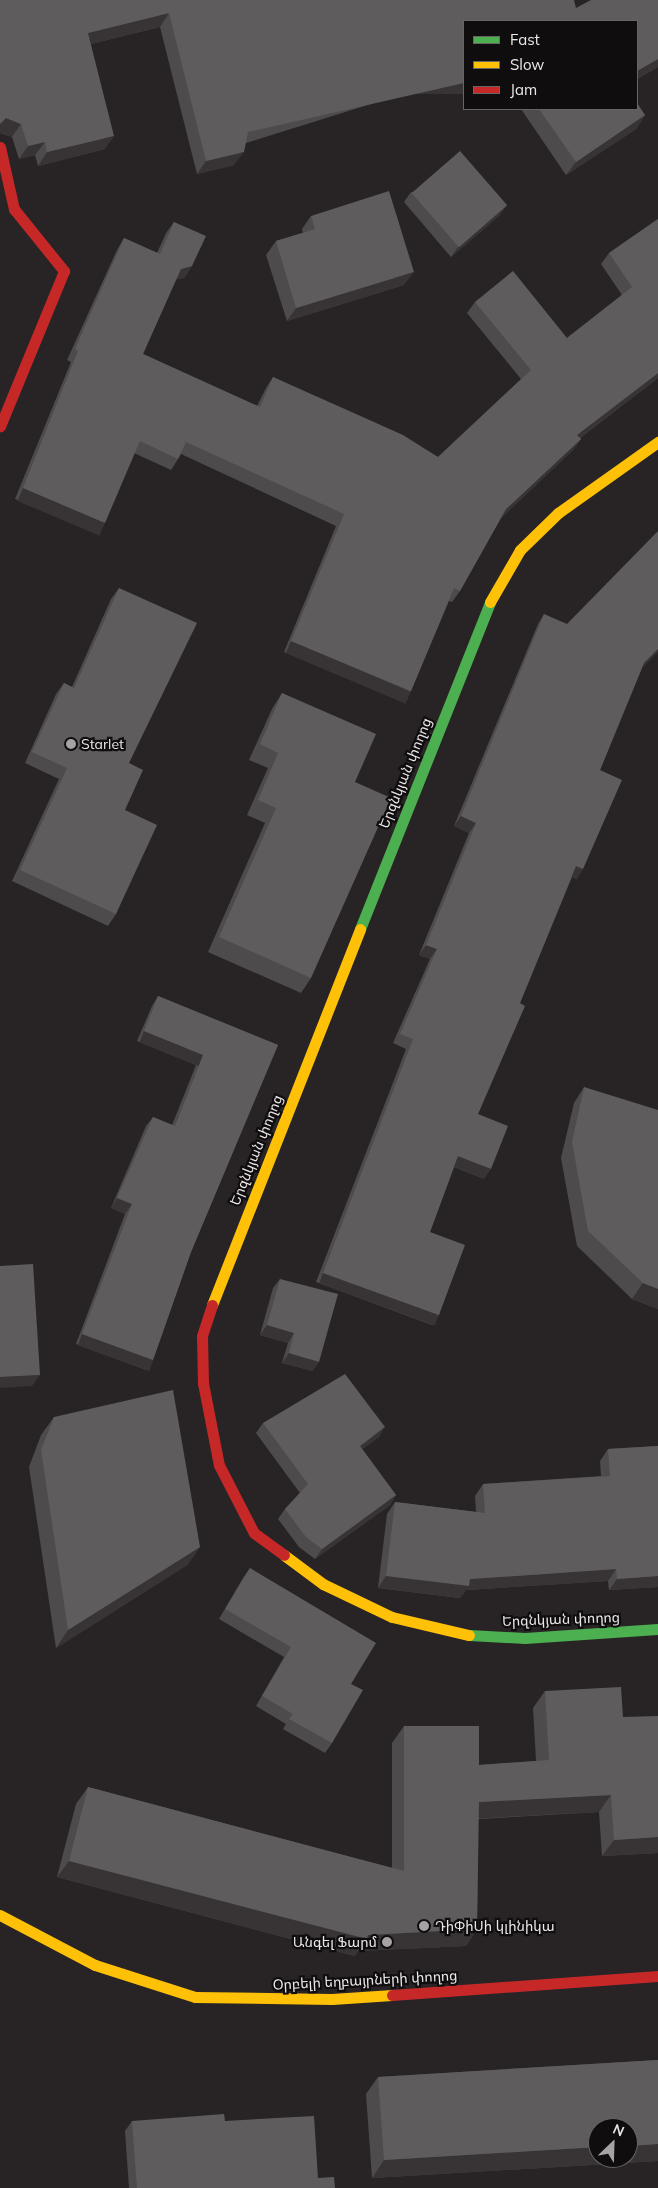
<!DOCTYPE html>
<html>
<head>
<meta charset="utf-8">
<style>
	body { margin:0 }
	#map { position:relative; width:658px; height:2188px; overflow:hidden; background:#282426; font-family:Mulish,"Noto Sans Armenian",sans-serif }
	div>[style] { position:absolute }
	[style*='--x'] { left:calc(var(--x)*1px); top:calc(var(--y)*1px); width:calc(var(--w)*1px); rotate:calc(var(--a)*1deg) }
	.fast>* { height:11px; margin:-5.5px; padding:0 5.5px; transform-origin:5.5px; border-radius:5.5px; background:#4caf50 }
	.slow>* { height:11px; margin:-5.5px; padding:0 5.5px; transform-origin:5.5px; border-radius:5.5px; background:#ffc107 }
	.jam>* { height:11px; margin:-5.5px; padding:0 5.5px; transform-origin:5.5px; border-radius:5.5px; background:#c62828 }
	.wall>* { inset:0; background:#4e4b4c }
	.shaded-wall>* { inset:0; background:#383436; transform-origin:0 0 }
	.building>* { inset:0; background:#5f5c5d; transform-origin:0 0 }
	.dots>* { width:14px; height:14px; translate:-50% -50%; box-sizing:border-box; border:2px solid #100d0e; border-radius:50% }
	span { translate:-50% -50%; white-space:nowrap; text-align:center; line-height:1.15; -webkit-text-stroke:4.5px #100d0e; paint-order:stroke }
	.poi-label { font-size:14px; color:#ece8ea }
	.left { translate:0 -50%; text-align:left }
	.right { translate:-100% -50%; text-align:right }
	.street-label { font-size:14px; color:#ece8ea }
	.legend { position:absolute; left:463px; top:20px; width:175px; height:90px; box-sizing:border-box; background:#100d0e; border:1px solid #686566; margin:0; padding:6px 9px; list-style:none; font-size:15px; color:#ece8ea }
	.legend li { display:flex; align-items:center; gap:10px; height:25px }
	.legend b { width:25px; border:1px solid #686566 }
	.north { position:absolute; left:588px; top:2118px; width:50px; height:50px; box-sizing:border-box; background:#100d0e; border:1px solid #686566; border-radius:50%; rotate:24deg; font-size:14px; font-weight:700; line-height:20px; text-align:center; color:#ece8ea }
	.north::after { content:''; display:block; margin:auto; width:18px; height:22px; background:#a7a3a5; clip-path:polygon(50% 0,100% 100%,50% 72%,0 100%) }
</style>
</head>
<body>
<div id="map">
	<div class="fast">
		<div style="--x:360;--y:929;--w:352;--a:-68.3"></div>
		<div style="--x:469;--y:1635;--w:56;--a:3.1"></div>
		<div style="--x:525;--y:1638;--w:133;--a:-3.9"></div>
	</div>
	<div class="slow">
		<div style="--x:490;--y:602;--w:60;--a:-60"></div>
		<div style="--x:520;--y:550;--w:53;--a:-44.2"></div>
		<div style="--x:558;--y:513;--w:123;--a:-35.4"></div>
		<div style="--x:212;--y:1305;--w:404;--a:-68.5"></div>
		<div style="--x:284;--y:1555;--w:49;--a:36.6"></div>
		<div style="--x:323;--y:1584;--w:76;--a:25.6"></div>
		<div style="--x:392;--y:1617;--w:79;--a:13.2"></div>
		<div style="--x:0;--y:1915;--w:107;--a:27.8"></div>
		<div style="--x:95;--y:1965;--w:105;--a:17.7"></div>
		<div style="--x:195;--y:1997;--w:137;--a:0.8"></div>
		<div style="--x:332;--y:1999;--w:60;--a:-3.8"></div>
	</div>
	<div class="jam">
		<div style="--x:0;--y:147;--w:64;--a:77.3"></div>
		<div style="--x:14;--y:209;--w:80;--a:51.1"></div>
		<div style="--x:64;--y:271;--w:168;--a:112.4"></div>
		<div style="--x:212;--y:1305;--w:33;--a:108"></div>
		<div style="--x:202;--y:1336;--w:47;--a:88.8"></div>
		<div style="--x:203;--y:1383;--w:84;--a:79"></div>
		<div style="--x:219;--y:1465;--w:76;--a:62.8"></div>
		<div style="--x:254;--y:1533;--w:37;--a:36"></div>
		<div style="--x:392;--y:1995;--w:267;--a:-4.1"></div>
	</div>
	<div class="wall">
		<div style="clip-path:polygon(0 0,576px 8px,658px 0,658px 67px,637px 79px,637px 21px,246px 143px,234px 165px,197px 174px,160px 27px,91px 44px,105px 149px,38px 166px,35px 155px,19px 159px,12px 137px,0 133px)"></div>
		<div style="clip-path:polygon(521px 109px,637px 109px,645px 115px,636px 129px,566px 175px)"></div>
		<div style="clip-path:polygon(411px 192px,500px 215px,451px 257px,404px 202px)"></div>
		<div style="clip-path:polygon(311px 216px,404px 285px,287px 321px,266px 255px,276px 241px,303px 233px,302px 229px)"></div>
		<div style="clip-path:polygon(658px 219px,658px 378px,580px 438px,581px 439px,573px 450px,501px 518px,460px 591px,452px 602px,449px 601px,411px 691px,403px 702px,284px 652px,336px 526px,181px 454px,178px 459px,171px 470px,134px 453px,97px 534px,15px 499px,71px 362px,67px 360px,117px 250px,124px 238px,157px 253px,166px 233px,174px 222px,192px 266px,184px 278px,176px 279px,143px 354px,257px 406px,266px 388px,273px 377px,438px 457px,521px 379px,467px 313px,475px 302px,567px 338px,622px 295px,601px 264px,609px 253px)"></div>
		<div style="clip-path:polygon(119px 588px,129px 763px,116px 914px,108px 926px,12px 881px,59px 779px,25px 763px,56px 694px,64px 683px,72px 687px,111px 599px)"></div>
		<div style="clip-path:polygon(544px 614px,642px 668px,600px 770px,577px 879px,572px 877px,520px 1003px,478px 1114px,484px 1179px,454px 1167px,430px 1232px,439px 1315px,432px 1325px,316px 1282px,406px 1049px,393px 1043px,430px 959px,419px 955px,469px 833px,454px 826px,538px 624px)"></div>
		<div style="clip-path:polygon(282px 693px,355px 782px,311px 978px,301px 993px,208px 952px,265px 823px,247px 815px,268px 768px,249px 760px,272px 709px)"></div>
		<div style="clip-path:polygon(158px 996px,278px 1045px,191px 1252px,153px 1360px,146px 1370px,76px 1344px,125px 1214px,111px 1208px,146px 1126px,153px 1117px,172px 1125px,196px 1065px,137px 1041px,152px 1006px)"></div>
		<div style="clip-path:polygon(584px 1087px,658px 1309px,632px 1299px,577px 1246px,561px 1158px,574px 1103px)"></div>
		<div style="clip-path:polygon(280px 1279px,313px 1371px,282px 1363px,288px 1343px,260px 1335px,273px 1288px)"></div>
		<div style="clip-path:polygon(54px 1417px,200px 1547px,187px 1565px,56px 1648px,29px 1467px,41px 1435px)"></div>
		<div style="clip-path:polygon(263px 1423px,379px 1437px,362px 1449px,396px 1495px,390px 1505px,315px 1559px,299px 1547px,278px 1519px,285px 1509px,300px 1493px,256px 1433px)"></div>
		<div style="clip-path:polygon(658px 1446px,658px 1587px,609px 1590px,608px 1581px,466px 1590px,460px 1598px,378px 1588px,387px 1514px,395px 1502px,476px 1512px,475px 1496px,483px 1484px,601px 1476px,600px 1461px,608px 1449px)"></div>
		<div style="clip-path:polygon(250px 1568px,351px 1684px,332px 1743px,325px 1753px,283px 1729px,286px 1724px,256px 1706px,284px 1657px,219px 1619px,243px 1578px)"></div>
		<div style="clip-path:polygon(545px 1691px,623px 1717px,658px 1853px,602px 1856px,599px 1812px,478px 1819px,477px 1929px,466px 1946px,358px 1951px,355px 1956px,57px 1877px,76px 1804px,88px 1787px,392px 1868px,392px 1743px,404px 1726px,479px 1765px,536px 1761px,533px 1708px)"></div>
		<div style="clip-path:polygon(658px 2060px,658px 2161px,372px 2178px,366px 2094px,378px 2077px)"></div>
		<div style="clip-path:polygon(132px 2121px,225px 2121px,335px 2188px,129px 2188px,125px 2131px)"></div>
	</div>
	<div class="shaded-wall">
		<div style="clip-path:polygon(169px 13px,160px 27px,79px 47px,88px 33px)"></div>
		<div style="clip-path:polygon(658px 59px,658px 67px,637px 79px,637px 71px)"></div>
		<div style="left:464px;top:83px;width:11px;height:221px;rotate:90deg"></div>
		<div style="clip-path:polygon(645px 115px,636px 129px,566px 175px,576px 162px)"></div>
		<div style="clip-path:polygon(6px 118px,21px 124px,12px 137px,0 133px,0 124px)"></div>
		<div style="clip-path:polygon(114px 136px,105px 149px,38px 166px,47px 152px)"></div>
		<div style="clip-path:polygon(45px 142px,35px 155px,19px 159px,28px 146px)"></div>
		<div style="clip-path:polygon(244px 152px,234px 165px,197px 174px,206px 161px)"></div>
		<div style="clip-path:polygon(507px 205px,500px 215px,451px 257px,458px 247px)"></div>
		<div style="clip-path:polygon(192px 266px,184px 278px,173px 280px,181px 269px)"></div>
		<div style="clip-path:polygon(414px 272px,404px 285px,287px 321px,296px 308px)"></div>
		<div style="clip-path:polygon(658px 373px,658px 378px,569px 446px,577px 435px)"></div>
		<div style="clip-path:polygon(581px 439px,573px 450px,498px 521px,506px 509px)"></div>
		<div style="left:23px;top:488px;width:89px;height:14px;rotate:23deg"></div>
		<div style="left:291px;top:641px;width:130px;height:13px;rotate:23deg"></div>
		<div style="clip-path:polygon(658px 649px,658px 652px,637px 673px,644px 663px)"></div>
		<div style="clip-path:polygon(461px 816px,476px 823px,469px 833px,454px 826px)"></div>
		<div style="clip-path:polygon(576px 866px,583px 869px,577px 879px,570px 876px)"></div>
		<div style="clip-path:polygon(426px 945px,437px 949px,430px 959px,419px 955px)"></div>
		<div style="left:144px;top:1031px;width:64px;height:12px;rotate:22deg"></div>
		<div style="clip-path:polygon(458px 1156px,491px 1169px,484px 1179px,452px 1166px)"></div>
		<div style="clip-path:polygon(117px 1198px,132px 1204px,125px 1214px,111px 1208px)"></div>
		<div style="left:323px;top:1273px;width:123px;height:11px;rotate:20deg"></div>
		<div style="clip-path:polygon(643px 1283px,658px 1289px,658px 1309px,632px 1299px)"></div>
		<div style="clip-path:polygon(267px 1325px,294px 1333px,288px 1343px,260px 1335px)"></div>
		<div style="left:82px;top:1334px;width:76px;height:12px;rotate:20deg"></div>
		<div style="clip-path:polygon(289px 1353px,319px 1362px,313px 1371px,282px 1363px)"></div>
		<div style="clip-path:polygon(40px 1375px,32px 1386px,0 1388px,0 1377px)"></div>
		<div style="clip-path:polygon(385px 1427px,379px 1437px,353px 1456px,360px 1446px)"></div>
		<div style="clip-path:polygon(396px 1495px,390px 1505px,315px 1559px,322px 1549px)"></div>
		<div style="clip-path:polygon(200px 1547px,187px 1565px,56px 1648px,68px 1630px)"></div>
		<div style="clip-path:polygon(616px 1569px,608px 1581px,466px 1590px,460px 1598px,378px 1588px,386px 1576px,470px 1579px)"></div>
		<div style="clip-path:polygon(658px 1576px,658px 1587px,609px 1590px,617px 1579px)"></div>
		<div style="clip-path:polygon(611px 1795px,599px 1812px,467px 1819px,479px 1802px)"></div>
		<div style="clip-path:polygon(658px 1837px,658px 1853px,602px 1856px,614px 1840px)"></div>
		<div style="clip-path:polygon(69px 1861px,368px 1935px,477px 1929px,466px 1946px,358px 1951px,355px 1956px,57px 1877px)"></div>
		<div style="clip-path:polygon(658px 2144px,658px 2161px,372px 2178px,384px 2160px,598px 2147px,598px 2158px,628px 2158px,628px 2146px)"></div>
	</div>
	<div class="building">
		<div style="clip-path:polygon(0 0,574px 0,576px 8px,591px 0,658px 0,658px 59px,637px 71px,637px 21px,464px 21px,464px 83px,248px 132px,244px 152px,206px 161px,169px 13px,88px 33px,114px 136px,47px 152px,45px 142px,28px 146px,21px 124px,6px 118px,0 124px)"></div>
		<div style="clip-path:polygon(637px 103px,645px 115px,576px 162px,539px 109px,637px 109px)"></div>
		<div style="left:460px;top:151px;width:72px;height:64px;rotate:49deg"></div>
		<div style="clip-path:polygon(389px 191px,414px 272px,296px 308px,276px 241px,315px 229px,311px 216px)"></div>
		<div style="clip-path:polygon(658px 219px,658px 373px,577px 435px,581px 439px,506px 509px,460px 591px,454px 588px,411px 691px,291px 641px,344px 514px,186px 442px,178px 459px,140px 441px,105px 523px,23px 488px,78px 351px,75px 349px,124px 238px,160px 254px,174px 222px,206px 236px,192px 266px,181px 269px,143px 354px,260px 407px,273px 377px,403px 435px,438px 457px,531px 370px,475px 302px,513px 271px,567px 338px,632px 287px,609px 253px)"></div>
		<div style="clip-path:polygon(658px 531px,658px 649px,644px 663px,600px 770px,622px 780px,583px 869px,576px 866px,520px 1003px,525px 1006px,478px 1114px,508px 1126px,491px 1169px,458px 1156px,430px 1232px,465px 1245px,439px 1315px,323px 1273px,413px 1039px,400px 1034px,437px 949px,426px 945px,476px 823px,461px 816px,544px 614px,567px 624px)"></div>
		<div style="clip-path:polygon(119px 588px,197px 623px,129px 763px,143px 770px,125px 810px,157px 825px,116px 914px,20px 870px,67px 768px,32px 752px,64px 683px,74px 688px)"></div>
		<div style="clip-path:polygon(282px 693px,376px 734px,355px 782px,391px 798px,311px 978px,219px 937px,276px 808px,258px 800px,278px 753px,260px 744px)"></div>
		<div style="clip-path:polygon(158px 996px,278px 1045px,191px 1252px,153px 1360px,82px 1334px,132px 1204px,117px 1198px,153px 1117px,175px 1126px,203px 1055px,144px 1031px)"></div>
		<div style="clip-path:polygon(584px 1087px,658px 1110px,658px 1289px,643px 1283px,588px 1231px,572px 1142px)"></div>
		<div style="clip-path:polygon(33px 1264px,40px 1375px,0 1377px,0 1266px)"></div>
		<div style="clip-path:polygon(280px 1279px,338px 1294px,319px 1362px,289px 1353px,294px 1333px,267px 1325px)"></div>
		<div style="clip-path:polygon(345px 1374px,385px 1427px,360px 1446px,396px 1495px,322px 1549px,306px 1537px,285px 1509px,308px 1484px,263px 1423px)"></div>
		<div style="clip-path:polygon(173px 1390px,200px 1547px,68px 1630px,41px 1450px,54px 1417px)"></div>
		<div style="clip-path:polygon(658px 1446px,658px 1576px,617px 1579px,616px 1569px,470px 1579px,469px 1586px,386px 1576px,395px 1502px,485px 1513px,483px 1484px,610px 1476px,608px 1449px)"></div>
		<div style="clip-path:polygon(250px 1568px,376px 1643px,351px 1684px,363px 1690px,332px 1743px,289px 1719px,293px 1714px,262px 1696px,291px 1647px,225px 1609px)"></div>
		<div style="clip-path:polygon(621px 1687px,623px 1717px,658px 1716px,658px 1837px,614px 1840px,611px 1795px,479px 1802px,477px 1929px,368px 1935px,367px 1939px,69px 1861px,88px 1787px,404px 1871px,404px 1726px,479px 1726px,479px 1765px,549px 1760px,545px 1691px)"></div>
		<div style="clip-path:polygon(658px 2060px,658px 2144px,628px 2146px,628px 2128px,598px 2128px,598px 2147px,384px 2160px,378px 2077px)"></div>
		<div style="clip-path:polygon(224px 2114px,225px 2121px,314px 2116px,318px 2178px,334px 2177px,335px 2188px,137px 2188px,132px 2121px)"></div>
	</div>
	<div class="dots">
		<div style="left:71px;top:744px;background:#a7a3a5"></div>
		<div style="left:424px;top:1926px;background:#a7a3a5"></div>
		<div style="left:387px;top:1942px;background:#a7a3a5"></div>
	</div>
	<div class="poi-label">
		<span class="left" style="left:81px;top:744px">Starlet</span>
		<span class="left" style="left:435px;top:1926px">ԴիՓիՍի կլինիկա</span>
		<span class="right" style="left:377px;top:1942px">Անգել Ֆարմ</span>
	</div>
	<div class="street-label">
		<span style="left:405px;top:773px;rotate:-68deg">Երզնկյան փողոց</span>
		<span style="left:256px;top:1150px;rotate:-68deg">Երզնկյան փողոց</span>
		<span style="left:561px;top:1619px;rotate:-2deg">Երզնկյան փողոց</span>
		<span style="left:365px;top:1980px;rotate:-3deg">Օրբելի եղբայրների փողոց</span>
	</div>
	<ul class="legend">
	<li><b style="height:6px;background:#4caf50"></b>Fast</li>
	<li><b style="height:6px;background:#ffc107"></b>Slow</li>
	<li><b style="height:6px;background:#c62828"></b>Jam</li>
	</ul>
	<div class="north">N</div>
</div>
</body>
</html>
